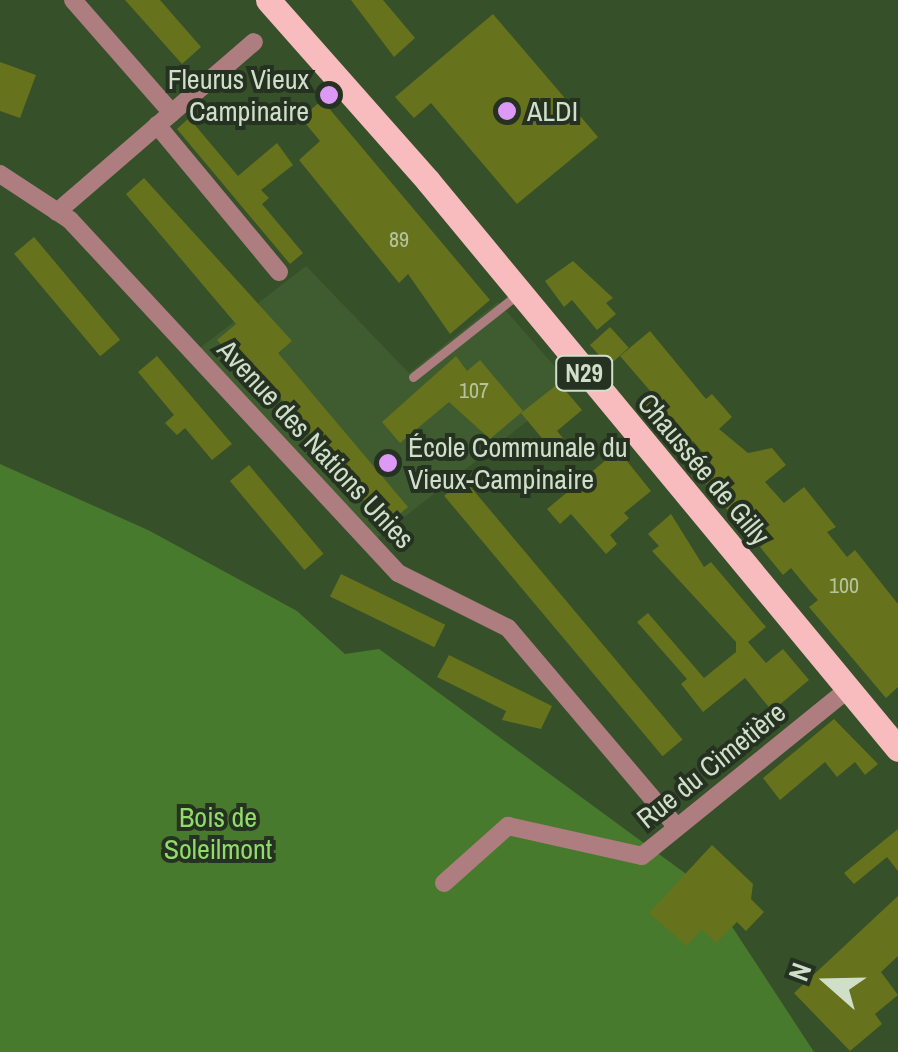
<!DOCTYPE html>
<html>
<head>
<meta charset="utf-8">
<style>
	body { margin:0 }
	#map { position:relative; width:898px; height:1052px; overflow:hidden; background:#36502a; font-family:"Archivo Narrow",sans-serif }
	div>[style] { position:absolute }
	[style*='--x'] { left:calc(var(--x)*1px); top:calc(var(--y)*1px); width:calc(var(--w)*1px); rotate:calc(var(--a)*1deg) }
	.built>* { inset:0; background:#3e5c30 }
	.green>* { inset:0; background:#487a2e }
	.building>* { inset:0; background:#67721c; transform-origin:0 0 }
	.lane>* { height:9px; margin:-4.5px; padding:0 4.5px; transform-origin:4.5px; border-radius:4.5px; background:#ad7d7f }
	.street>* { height:18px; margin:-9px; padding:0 9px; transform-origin:9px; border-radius:9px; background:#ad7d7f }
	.primary>* { height:25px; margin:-12.5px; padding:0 12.5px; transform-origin:12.5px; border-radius:12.5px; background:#f8bcbe }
	.dots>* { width:28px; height:28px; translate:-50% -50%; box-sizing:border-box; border:5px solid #263221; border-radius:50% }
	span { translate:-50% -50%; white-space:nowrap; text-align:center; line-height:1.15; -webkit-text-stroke:8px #263221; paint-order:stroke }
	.number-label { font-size:22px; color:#b5c49e }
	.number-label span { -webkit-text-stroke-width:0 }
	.shield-label span { padding:2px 8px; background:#263221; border:2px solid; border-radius:8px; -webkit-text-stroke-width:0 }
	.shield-label { font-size:25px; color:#cfdfc9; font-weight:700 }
	.poi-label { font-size:28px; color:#cfdfc9 }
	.right { translate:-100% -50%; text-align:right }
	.left { translate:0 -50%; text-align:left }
	.street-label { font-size:28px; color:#cfdfc9 }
	.park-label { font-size:28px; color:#90dc6b }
	.north { position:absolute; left:778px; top:932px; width:100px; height:100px; -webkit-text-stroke:8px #263221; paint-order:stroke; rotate:290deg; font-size:28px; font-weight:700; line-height:40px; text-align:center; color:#cfdfc9 }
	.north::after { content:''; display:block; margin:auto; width:35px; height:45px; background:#cfdfc9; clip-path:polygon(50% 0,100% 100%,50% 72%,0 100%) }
</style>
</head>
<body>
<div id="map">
	<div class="built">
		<div style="clip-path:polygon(306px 266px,409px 373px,498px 302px,572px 386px,375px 540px,196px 351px)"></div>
	</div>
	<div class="green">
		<div style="clip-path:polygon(0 464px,148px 530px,297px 611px,345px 654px,379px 649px,708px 890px,814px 1052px,0 1052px)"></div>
	</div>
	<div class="building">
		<div style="clip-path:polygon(125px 0,160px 0,201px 47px,182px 64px)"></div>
		<div style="clip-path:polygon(351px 0,383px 0,415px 38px,394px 57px)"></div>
		<div style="clip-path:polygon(493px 14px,598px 137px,517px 204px,431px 103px,414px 118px,395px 97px)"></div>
		<div style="clip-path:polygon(0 62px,36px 75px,20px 118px,0 111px)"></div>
		<div style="clip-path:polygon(322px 100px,490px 300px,450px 334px,408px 274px,399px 283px,299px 160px,320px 141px,301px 118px)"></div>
		<div style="clip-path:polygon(189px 118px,238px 176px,277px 143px,293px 165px,261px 190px,269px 198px,262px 204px,303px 253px,290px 264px,177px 129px)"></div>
		<div style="clip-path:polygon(144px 178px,292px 341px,278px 353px,408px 507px,385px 526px,259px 372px,254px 377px,217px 340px,236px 324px,126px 194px)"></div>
		<div style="left:34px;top:237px;width:134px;height:26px;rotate:50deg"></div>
		<div style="clip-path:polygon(573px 261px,613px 298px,606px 303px,616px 314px,597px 330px,572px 300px,564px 307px,545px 281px)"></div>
		<div style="left:610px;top:327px;width:28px;height:27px;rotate:48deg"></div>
		<div style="clip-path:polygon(650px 331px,706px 399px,712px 394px,732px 417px,719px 429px,748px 453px,772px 448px,786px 465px,765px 482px,784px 503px,804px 487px,836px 527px,827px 532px,847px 557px,855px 550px,898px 604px,898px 687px,886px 698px,809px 607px,818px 600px,810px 591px,791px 568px,783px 575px,760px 547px,768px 541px,738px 505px,729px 512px,698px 474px,711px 463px,693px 441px,680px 452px,639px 404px,652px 393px,620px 356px)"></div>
		<div style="clip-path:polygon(157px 356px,232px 444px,212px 460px,185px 428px,177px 435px,165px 423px,174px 415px,138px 372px)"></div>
		<div style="clip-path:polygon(456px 356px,467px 371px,480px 360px,523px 411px,490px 439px,449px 402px,400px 443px,382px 422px)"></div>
		<div style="clip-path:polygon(559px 383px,582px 410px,557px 431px,568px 444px,556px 455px,521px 413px)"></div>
		<div style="clip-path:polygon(618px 450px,651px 491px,624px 513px,629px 518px,610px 535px,617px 544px,606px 554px,571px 514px,560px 524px,547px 509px)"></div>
		<div style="left:249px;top:465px;width:116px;height:25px;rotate:50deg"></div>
		<div style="left:464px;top:479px;width:340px;height:26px;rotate:50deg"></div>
		<div style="clip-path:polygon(671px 514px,704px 567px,711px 562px,766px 627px,748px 642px,766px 663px,783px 649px,809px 680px,772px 711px,745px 678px,703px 712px,681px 684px,687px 679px,637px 622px,648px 613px,704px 678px,736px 652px,736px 642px,652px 551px,659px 546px,648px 534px)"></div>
		<div style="left:341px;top:574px;width:116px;height:25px;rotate:26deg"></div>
		<div style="clip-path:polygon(449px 655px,552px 706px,541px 729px,502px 720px,506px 711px,437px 677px)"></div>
		<div style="clip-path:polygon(834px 719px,878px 764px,865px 775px,855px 762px,837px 777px,825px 762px,780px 800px,763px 778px)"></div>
		<div style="clip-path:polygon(898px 829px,898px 871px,887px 857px,854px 884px,844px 873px)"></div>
		<div style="clip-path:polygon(712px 845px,753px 884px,751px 899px,764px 912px,746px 931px,737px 922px,716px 943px,702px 929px,687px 946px,649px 913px)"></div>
		<div style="clip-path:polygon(898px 896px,898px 956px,881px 972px,898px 995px,875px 1014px,882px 1024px,850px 1051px,794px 993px)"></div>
	</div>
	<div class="lane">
		<div style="--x:413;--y:377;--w:134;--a:-38.3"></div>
	</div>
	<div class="street">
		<div style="--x:73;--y:0;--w:150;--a:48.8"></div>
		<div style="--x:157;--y:125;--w:191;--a:50.3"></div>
		<div style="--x:0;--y:174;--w:84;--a:33.3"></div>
		<div style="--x:70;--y:220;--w:482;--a:47.1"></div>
		<div style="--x:398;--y:573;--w:123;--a:26.6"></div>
		<div style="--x:508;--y:628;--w:261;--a:49.7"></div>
		<div style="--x:57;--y:212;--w:260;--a:-40.8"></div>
		<div style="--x:444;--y:883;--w:86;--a:-41.7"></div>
		<div style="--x:508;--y:826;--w:137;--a:12.6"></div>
		<div style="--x:642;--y:856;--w:265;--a:-39"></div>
	</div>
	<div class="primary">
		<div style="--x:268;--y:0;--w:242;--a:48.5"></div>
		<div style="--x:428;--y:181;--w:737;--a:50.39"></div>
	</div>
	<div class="dots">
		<div style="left:329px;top:95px;background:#dc99f5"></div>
		<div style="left:507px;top:111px;background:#dc99f5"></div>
		<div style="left:388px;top:463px;background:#dc99f5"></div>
	</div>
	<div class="number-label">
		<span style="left:399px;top:240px">89</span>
		<span style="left:474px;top:391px">107</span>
		<span style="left:844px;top:586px">100</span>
	</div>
	<div class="shield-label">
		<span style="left:584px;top:373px">N29</span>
	</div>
	<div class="poi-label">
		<span class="right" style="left:309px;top:95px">Fleurus Vieux<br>Campinaire</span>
		<span class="left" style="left:527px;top:111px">ALDI</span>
		<span class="left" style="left:408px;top:463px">École Communale du<br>Vieux-Campinaire</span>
	</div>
	<div class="street-label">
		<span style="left:316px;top:444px;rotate:47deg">Avenue des Nations Unies</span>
		<span style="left:704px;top:469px;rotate:50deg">Chaussée de Gilly</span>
		<span style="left:711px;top:765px;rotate:-39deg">Rue du Cimetière</span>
	</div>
	<div class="park-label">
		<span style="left:218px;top:833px">Bois de<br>Soleilmont</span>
	</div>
	<div class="north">N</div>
</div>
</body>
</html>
